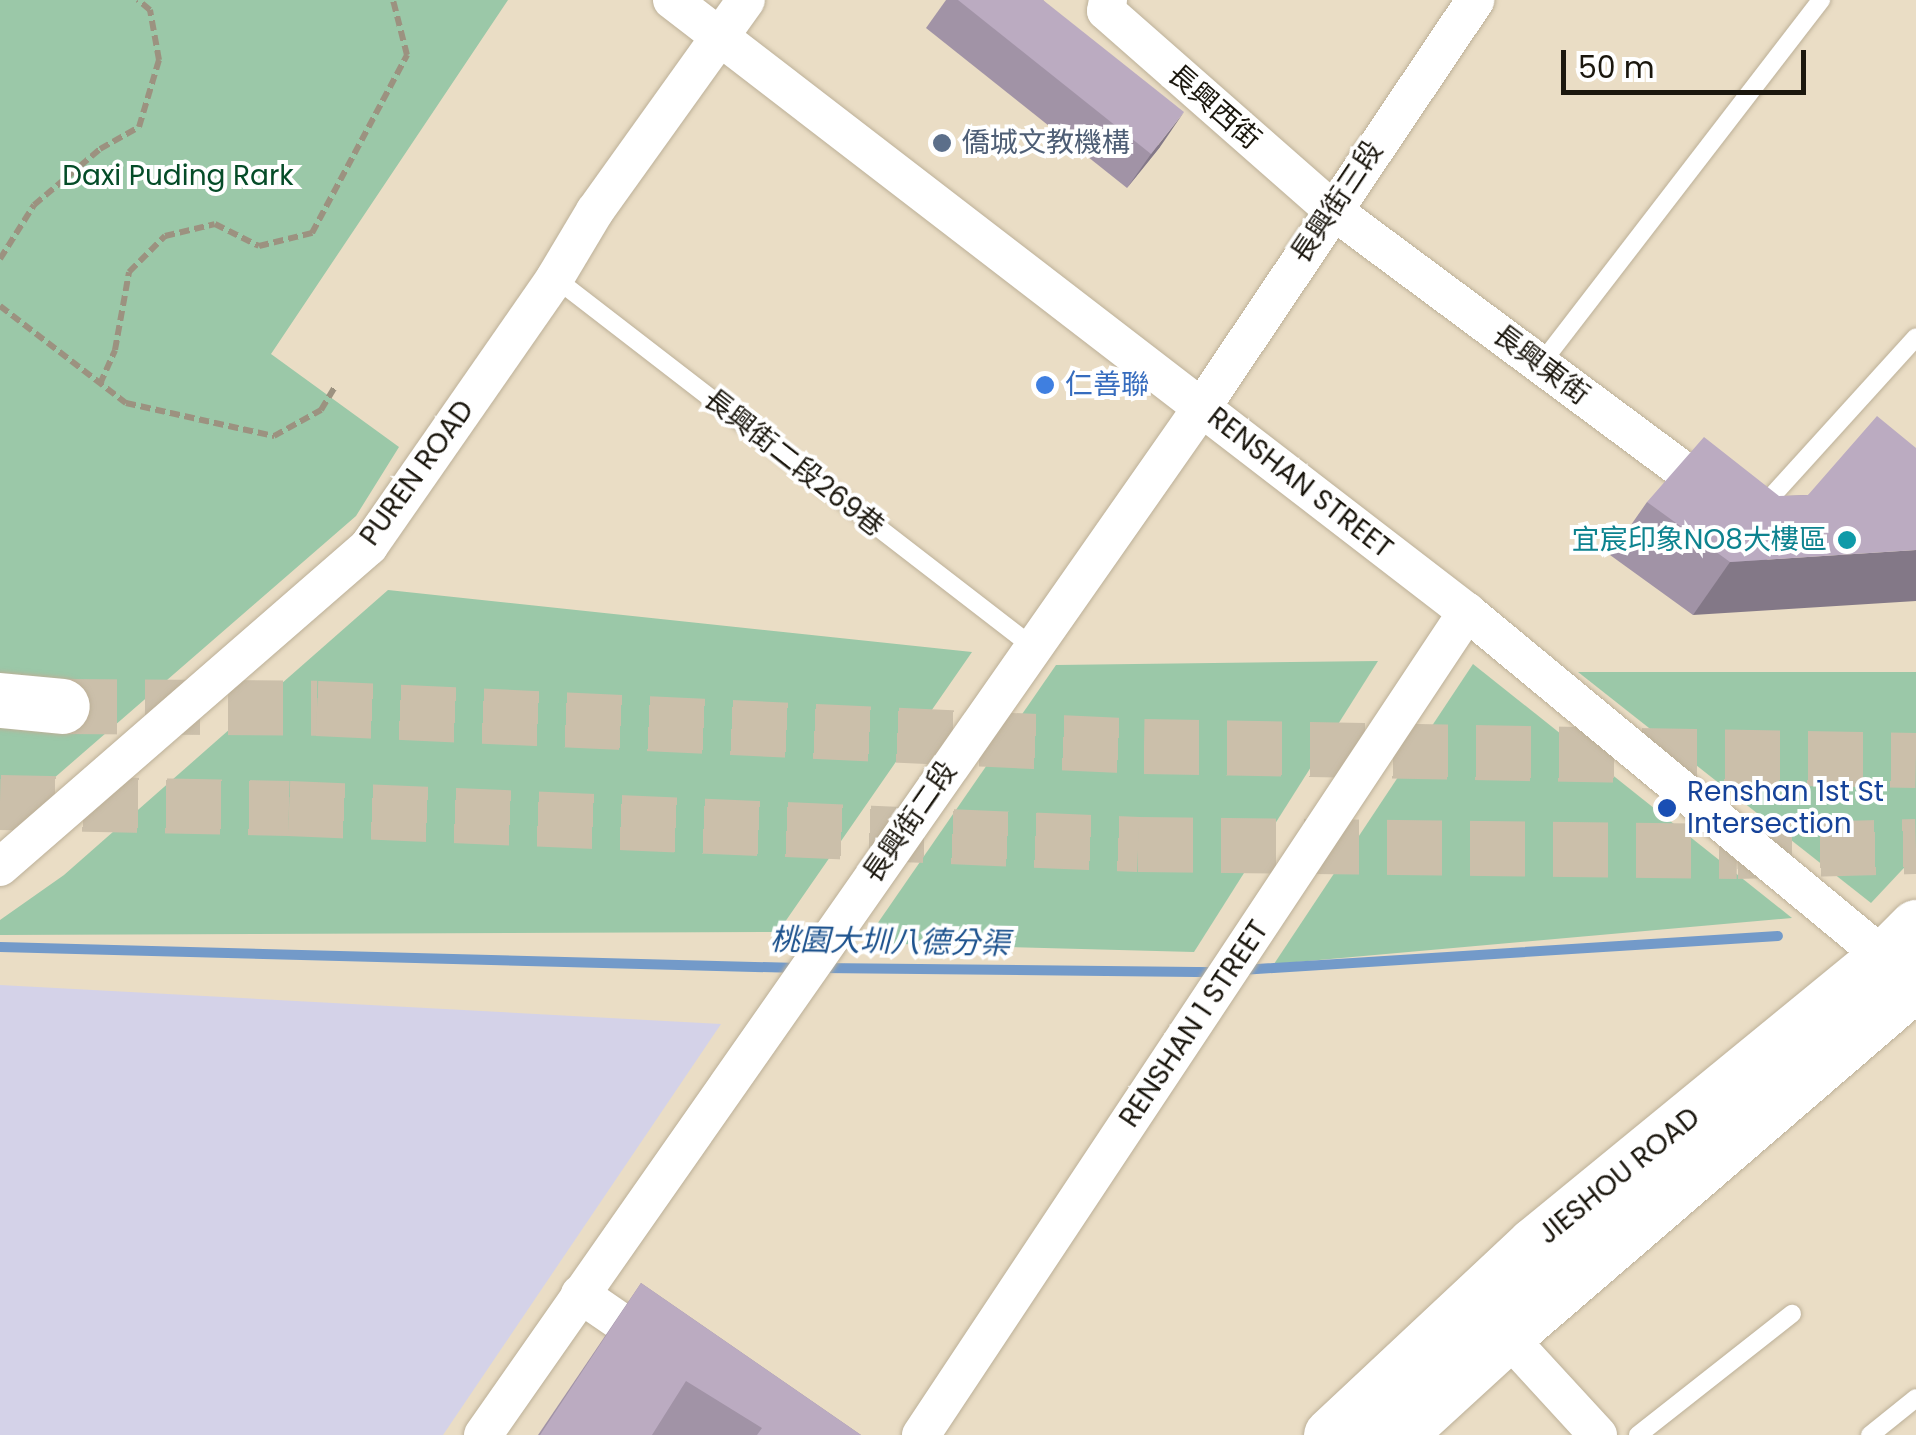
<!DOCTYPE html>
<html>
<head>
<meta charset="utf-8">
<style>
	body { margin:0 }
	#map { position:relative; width:1916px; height:1435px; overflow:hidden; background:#eaddc5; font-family:Poppins,"Noto Sans TC",sans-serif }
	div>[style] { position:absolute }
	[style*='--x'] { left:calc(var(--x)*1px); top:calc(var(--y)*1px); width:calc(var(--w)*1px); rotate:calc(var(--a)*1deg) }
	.industrial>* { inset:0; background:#d4d2e8 }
	.green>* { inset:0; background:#9bc8a8 }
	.stream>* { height:10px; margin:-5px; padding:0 5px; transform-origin:5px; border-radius:5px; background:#739ac9 }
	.motorway-tunnel>* { height:55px; margin-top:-27.5px; transform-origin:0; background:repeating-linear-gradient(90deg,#cbbfaa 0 55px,transparent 0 83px) }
	.path>* { height:6px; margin-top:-3px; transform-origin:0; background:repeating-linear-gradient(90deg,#9c9280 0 10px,transparent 0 15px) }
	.roads { filter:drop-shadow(0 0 2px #bcb098) drop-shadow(0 0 2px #bcb098) }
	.service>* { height:18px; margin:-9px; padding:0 9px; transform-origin:9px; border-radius:9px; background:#fff }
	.minor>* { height:38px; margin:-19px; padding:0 19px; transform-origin:19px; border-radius:19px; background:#fff }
	.primary>* { height:55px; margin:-27.5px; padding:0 27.5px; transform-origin:27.5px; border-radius:27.5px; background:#fff }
	.motorway>* { height:55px; margin:-27.5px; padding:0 27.5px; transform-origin:27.5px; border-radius:27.5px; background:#fff }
	.wall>* { inset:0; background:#a193a6 }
	.shaded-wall>* { inset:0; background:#837887 }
	.building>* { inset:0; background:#bbabc1 }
	.dots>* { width:28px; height:28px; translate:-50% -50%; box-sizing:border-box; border:5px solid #fff; border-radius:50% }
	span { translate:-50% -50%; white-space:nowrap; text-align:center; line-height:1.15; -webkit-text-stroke:8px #fff; paint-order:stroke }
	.street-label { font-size:28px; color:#1b170e }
	.service-label { font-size:28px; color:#4e5e75 }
	.left { translate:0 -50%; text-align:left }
	.park-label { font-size:28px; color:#054c28 }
	.shop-label { font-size:28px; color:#366cbe }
	.culture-label { font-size:28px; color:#0d838f }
	.right { translate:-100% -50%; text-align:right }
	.transit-label { font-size:28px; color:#164399 }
	.water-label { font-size:30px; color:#1e538e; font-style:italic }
	.scale { position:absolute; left:1561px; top:50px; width:245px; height:45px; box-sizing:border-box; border:5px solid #1b170e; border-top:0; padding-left:12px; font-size:30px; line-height:35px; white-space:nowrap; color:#1b170e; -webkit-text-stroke:8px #fff; paint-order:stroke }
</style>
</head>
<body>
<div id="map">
	<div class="industrial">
		<div style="clip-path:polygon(0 985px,721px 1024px,443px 1435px,0 1435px)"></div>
	</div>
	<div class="green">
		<div style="clip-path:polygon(0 0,508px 0,271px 354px,399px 447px,356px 516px,0 825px)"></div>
		<div style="clip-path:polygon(388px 590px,972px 652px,778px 932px,0 935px,0 920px,64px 875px)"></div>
		<div style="clip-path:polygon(1378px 661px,1194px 952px,864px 943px,1056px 665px)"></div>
		<div style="clip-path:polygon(1473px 664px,1792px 918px,1274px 964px)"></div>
		<div style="clip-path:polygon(1578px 672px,1916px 672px,1916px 855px,1871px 903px)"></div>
	</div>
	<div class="stream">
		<div style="--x:0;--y:947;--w:799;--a:1.51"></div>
		<div style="--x:821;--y:968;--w:398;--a:0.6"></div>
		<div style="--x:1241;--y:970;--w:538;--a:-3.62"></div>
	</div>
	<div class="motorway-tunnel">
		<div style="--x:62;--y:706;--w:255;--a:0.4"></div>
		<div style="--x:317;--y:708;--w:828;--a:2.63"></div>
		<div style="--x:1144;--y:746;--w:772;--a:1.04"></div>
		<div style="--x:0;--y:802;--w:289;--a:1.2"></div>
		<div style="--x:289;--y:808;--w:850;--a:2.43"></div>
		<div style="--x:1138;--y:844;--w:599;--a:0.67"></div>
		<div style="--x:1737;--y:851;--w:179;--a:-1.6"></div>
	</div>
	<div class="path">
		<div style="--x:0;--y:259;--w:64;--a:-57.8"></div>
		<div style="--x:34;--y:205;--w:87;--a:-40.3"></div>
		<div style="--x:100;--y:149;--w:45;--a:-29.4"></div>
		<div style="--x:139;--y:127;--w:70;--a:-73.4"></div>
		<div style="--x:159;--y:60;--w:51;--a:-100.2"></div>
		<div style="--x:150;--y:10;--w:16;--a:-140"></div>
		<div style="--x:0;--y:306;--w:159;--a:37.6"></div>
		<div style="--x:126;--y:403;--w:152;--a:12.6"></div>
		<div style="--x:274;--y:436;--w:54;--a:-29"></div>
		<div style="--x:321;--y:410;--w:29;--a:-59"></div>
		<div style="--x:100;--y:384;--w:37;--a:-66"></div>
		<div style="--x:115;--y:350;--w:79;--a:-79.8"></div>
		<div style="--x:129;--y:272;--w:51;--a:-45"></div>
		<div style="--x:165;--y:236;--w:51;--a:-13.5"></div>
		<div style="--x:215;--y:224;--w:49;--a:26.6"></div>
		<div style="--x:259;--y:246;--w:55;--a:-13.8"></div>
		<div style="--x:312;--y:233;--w:202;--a:-61.9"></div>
		<div style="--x:407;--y:55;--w:57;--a:-104.3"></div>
	</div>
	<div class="roads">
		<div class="service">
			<div style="--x:555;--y:278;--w:604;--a:37.67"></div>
			<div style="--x:1540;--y:365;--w:461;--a:-52.4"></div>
			<div style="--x:1762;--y:507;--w:229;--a:-47.8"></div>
			<div style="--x:1638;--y:1435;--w:196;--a:-38.2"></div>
			<div style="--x:1870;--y:1435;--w:59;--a:-38.8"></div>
		</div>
		<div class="minor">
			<div style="--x:672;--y:0;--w:1003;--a:37.59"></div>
			<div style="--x:1467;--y:612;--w:565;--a:39.61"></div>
			<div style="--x:1108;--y:0;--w:11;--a:100"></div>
			<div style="--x:1106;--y:11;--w:300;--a:41.3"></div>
			<div style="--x:1331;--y:209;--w:482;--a:36.6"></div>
			<div style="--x:0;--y:867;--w:489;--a:-41"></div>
			<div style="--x:369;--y:546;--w:326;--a:-55.2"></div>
			<div style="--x:555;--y:278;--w:78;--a:-59.2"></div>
			<div style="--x:595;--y:211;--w:259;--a:-54.4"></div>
			<div style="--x:580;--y:1294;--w:93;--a:34.5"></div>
			<div style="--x:1506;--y:1335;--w:136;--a:47.4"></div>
			<div style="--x:483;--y:1435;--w:1254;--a:-55.03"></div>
			<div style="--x:1202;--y:407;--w:490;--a:-56.1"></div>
			<div style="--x:921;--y:1435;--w:988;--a:-56.44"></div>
		</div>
		<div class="primary">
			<div style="--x:1331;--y:1435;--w:279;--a:-43.1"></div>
			<div style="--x:1535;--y:1244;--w:455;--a:-39.3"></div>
			<div style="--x:1887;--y:956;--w:41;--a:-45"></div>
			<div style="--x:1397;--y:1435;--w:148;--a:-42.5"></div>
			<div style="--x:1506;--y:1335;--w:541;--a:-40.73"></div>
		</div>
		<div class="motorway">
			<div style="--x:0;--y:700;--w:62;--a:5.5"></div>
		</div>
	</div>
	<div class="wall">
		<div style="clip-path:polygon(946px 0,1043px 0,1160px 147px,1127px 188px,926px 28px)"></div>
		<div style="clip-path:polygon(1916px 448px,1693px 615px,1610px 555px,1647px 502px,1808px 495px)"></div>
		<div style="clip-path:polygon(641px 1283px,861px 1435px,538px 1435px)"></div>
	</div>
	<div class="shaded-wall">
		<div style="clip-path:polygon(1184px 112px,1160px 147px,1127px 188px,1151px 154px)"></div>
		<div style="clip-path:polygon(1916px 550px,1916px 601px,1693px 615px,1730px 562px)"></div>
	</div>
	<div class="building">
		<div style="clip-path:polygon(958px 0,1043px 0,1184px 112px,1151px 154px)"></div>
		<div style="clip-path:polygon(1877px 416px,1916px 448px,1916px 550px,1730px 562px,1647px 502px,1704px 437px,1779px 496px,1808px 495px)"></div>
		<div style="clip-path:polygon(641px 1283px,861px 1435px,757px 1435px,762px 1428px,686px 1381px,652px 1435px,540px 1435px)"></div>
	</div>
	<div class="dots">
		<div style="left:942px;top:143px;background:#5c6f8a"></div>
		<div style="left:1045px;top:385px;background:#3f7fe0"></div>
		<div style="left:1847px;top:540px;background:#0f9aa8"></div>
		<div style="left:1667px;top:808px;background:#1a4fb4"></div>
	</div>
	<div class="street-label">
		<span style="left:1214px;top:107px;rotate:41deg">長興西街</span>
		<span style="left:1337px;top:202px;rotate:-56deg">長興街三段</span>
		<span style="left:1541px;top:365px;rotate:37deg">長興東街</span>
		<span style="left:794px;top:463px;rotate:38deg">長興街二段269巷</span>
		<span style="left:417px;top:473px;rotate:-54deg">PUREN ROAD</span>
		<span style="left:1300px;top:483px;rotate:38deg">RENSHAN STREET</span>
		<span style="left:910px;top:822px;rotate:-55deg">長興街二段</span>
		<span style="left:1194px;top:1024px;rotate:-56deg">RENSHAN 1 STREET</span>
		<span style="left:1619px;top:1176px;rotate:-39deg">JIESHOU ROAD</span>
	</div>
	<div class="service-label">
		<span class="left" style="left:962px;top:143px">僑城文教機構</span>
	</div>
	<div class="park-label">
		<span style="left:178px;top:176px">Daxi Puding Rark</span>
	</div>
	<div class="shop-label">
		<span class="left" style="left:1065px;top:385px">仁善聯</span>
	</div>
	<div class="culture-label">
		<span class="right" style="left:1827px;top:540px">宜宸印象NO8大樓區</span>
	</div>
	<div class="transit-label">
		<span class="left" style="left:1687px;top:808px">Renshan 1st St<br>Intersection</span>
	</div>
	<div class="water-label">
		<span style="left:890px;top:942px;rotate:1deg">桃園大圳八德分渠</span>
	</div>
	<div class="scale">50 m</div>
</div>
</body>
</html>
